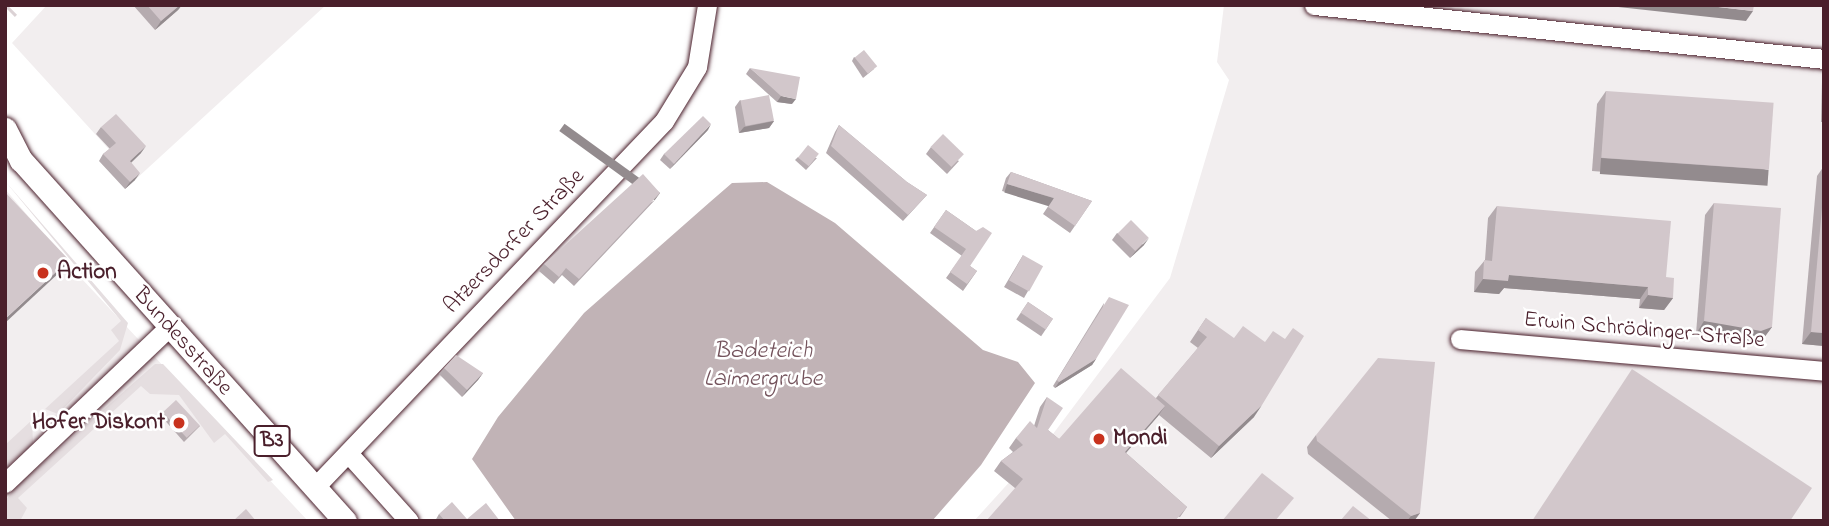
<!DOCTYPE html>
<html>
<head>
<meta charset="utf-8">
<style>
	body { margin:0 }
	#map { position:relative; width:1829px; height:526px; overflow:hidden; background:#fff; font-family:"Indie Flower",sans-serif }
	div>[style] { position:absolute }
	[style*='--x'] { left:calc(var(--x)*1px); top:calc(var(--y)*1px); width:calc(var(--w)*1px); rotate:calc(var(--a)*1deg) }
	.built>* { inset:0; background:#f2eeef }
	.green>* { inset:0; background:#e5dee0 }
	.water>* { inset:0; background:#c1b3b6 }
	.highway-tunnel>* { height:28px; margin-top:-14px; transform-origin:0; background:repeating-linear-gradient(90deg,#dbd2d5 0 28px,transparent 0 42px) }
	.roads { filter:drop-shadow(0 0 2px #4a1f2b) drop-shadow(0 0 2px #4a1f2b) }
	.minor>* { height:19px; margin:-9.5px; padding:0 9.5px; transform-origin:9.5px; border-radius:9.5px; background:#fff }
	.major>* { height:23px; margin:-11.5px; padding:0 11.5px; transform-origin:11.5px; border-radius:11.5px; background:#fff }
	.wall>* { inset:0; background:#b5abaf; transform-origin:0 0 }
	.shaded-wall>* { inset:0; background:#938b8e; transform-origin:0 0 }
	.building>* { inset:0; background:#d2c7cb; transform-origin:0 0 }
	.dots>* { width:19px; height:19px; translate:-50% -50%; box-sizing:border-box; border:4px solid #fff; border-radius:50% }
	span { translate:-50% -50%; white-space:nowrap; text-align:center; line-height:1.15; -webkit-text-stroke:5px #fff; paint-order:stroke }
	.shield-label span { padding:2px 5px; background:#fff; border:2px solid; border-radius:5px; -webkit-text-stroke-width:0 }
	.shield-label { font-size:21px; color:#4a1f2b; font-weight:700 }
	.street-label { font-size:23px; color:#4a1f2b }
	.poi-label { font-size:23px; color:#4a1f2b; font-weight:700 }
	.left { translate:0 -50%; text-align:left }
	.right { translate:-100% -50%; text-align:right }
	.water-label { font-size:24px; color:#74535c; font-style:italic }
	.frame { position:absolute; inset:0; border:7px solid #4a1f2b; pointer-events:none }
</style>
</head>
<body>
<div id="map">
	<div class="built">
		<div style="clip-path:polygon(47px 5px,326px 5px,136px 179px,12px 43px)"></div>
		<div style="clip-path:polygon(1224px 5px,1824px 5px,1824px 521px,974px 521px,1053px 434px,1170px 278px,1229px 80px,1217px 62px)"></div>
		<div style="clip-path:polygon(5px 189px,82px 279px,308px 521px,5px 521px)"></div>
	</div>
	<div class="green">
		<div style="clip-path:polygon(5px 181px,128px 323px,120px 350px,58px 414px,45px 409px,119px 341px,111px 330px,121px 321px)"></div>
		<div style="clip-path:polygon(155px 364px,163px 364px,273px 480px,268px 482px,225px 434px,214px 443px,179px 395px,150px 394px,141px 386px,18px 498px,27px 508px,20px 521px,5px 521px,6px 500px,16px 487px)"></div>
		<div style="clip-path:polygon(32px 420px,33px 444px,5px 468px,5px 445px)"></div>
	</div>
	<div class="water">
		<div style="clip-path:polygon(767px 182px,835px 223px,983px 350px,1018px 362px,1035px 383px,981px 465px,932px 521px,516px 521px,472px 459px,498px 417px,584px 313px,710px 202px,732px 183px)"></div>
	</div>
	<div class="highway-tunnel">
		<div style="--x:5;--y:7;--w:3;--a:-45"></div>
	</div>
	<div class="roads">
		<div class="minor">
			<div style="--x:1314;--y:5;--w:513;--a:6.04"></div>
			<div style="--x:1460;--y:339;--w:365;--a:5"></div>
			<div style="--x:348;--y:453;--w:91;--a:48.1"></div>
			<div style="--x:5;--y:483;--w:225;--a:-43.6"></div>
			<div style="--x:314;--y:488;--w:507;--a:-46.36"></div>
			<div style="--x:664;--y:121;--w:63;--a:-58.6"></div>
			<div style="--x:697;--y:67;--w:63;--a:-80.8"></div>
		</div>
		<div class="major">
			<div style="--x:5;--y:129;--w:35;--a:63"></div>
			<div style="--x:21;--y:160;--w:485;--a:48.1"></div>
		</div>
	</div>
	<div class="wall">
		<div style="clip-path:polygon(133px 5px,182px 5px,178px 10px,155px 30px)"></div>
		<div style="clip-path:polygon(854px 57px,874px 69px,863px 78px,852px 61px)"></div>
		<div style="clip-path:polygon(750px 68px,792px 104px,777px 102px,746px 74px)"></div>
		<div style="clip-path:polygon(1824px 80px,1824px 122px,1821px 122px,1822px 82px)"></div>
		<div style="clip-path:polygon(1606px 91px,1768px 171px,1759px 184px,1592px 171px,1597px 104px)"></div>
		<div style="clip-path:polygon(740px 100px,774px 121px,769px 128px,739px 133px,735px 107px)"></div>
		<div style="clip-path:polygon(839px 125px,907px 182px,927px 195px,903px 221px,826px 153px,835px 132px)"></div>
		<div style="clip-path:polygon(101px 127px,141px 153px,131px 163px,135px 180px,125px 189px,99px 161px,103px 154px,110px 149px,96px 134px)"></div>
		<div style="clip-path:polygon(708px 130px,670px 169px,660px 160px,664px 154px)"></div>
		<div style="clip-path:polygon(931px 147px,959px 161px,947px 174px,926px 154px)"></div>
		<div style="clip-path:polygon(798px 157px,817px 158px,806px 170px,795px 160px)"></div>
		<div style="clip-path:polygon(1824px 166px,1824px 346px,1802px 344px,1817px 176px)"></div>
		<div style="clip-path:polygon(1011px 172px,1092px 201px,1070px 233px,1043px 214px,1049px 205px,1002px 191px,1006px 178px)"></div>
		<div style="clip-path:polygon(655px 200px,574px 286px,562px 275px,554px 284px,539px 271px,544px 264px)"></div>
		<div style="clip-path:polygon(1714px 203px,1772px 327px,1763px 339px,1752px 343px,1696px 334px,1705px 215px)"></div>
		<div style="clip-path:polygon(1497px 206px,1666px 277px,1673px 298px,1664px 310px,1639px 308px,1640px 299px,1504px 288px,1499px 294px,1474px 292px,1475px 272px,1485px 260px,1488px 218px)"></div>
		<div style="clip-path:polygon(946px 210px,976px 231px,970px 266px,977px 271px,963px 291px,946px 278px,962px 256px,930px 233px)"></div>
		<div style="clip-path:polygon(1117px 233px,1144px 245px,1130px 258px,1112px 240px)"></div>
		<div style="clip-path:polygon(1023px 255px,1028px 291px,1024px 298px,1004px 287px)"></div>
		<div style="left:1028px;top:302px;width:30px;height:21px;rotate:34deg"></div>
		<div style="clip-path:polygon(1104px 303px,1096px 359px,1092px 365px,1055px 388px,1053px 386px)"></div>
		<div style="clip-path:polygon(1206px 318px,1254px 417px,1211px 458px,1159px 415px,1126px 453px,1187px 507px,1180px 517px,1015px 488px,994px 471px,1001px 461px,1013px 452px,1009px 448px,1016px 438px,1034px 426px,1040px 407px,1047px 397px,1048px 430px,1059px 439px,1156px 398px,1198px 348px,1190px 342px)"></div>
		<div style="clip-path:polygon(444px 368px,483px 373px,478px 380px,462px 397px,439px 374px)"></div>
		<div style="clip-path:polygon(163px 412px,200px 426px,184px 442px,161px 416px)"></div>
		<div style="clip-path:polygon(1316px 435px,1420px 513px,1414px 521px,1392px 521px,1308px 454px,1307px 447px)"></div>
		<div style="clip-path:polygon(439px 514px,467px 519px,500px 521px,435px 521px)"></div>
	</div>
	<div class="shaded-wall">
		<div style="clip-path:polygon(180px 5px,182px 5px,178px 10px,155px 30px,161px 21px)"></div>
		<div style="clip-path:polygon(1600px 5px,1701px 5px,1753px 11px,1746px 21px)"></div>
		<div style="clip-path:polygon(781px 96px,796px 99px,792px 104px,777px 102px)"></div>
		<div style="clip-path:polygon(774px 121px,769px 128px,739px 133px,744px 127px)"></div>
		<div style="clip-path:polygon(711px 124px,708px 130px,670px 169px,674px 164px)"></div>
		<div style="clip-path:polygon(146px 146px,141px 153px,125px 168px,130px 161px)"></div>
		<div style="left:1601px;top:158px;width:168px;height:16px;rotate:4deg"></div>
		<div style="clip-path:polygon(140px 173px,135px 180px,125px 189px,130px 182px)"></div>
		<div style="left:1007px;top:184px;width:49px;height:9px;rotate:17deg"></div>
		<div style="left:660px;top:193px;width:9px;height:118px;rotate:126deg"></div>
		<div style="clip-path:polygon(1149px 238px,1144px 245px,1130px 258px,1135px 252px)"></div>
		<div style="clip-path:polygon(69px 260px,62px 270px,5px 323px,5px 319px)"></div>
		<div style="clip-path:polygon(1509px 275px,1648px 287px,1640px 299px,1504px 288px,1499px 294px,1474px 292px,1483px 279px)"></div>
		<div style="clip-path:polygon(1648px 295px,1673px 298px,1664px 310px,1639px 308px)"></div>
		<div style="clip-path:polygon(1704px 321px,1772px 327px,1763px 339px,1752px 343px,1696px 334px)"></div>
		<div style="clip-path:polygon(1811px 332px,1824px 333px,1824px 346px,1802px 344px)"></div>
		<div style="clip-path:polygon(1096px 359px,1092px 365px,1055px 388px,1059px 382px)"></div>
		<div style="clip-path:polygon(483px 373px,478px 380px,462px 397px,467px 390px)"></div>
		<div style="clip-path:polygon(1262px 405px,1254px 417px,1211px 458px,1219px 446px)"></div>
		<div style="clip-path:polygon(1165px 406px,1158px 416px,1118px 462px,1125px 452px)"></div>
		<div style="clip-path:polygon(1420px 513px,1414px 521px,1407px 521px,1411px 516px)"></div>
	</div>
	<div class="building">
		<div style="clip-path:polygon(147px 5px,180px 5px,161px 21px)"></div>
		<div style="clip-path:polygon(1701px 5px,1754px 5px,1753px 11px)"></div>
		<div style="left:864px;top:50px;width:21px;height:12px;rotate:51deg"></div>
		<div style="clip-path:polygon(750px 68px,800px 77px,796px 99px,781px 96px)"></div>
		<div style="left:1606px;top:91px;width:168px;height:67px;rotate:4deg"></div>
		<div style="left:769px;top:95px;width:26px;height:29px;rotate:79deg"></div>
		<div style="clip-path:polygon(116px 114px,146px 146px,130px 161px,140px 173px,130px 182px,103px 154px,116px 143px,101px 127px)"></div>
		<div style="clip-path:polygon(703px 116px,711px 124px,674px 164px,664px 154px)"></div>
		<div style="clip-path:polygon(839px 125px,907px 182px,927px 195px,908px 215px,831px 146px)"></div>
		<div style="left:943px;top:134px;width:29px;height:18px;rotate:44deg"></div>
		<div style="left:808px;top:145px;width:14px;height:16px;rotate:39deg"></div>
		<div style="clip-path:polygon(1011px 172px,1092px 201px,1075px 226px,1048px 207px,1054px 198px,1007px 184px)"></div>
		<div style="clip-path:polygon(643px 174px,660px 193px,579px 279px,566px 268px,559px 277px,544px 264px)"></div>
		<div style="clip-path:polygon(1824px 185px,1824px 333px,1811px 332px)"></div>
		<div style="clip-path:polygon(5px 192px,69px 260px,5px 319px)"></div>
		<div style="clip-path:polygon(1714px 203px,1781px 208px,1772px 327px,1761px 331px,1704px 321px)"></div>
		<div style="clip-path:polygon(1497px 206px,1671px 221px,1666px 277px,1674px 278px,1673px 298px,1648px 295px,1648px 287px,1509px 275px,1508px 281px,1483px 279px,1484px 260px,1492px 261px)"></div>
		<div style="clip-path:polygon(946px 210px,976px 231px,983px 227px,992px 233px,970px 266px,977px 271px,967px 284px,950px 272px,966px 249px,934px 227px)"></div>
		<div style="left:1131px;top:220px;width:25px;height:19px;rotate:45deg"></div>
		<div style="left:1023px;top:255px;width:23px;height:29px;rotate:29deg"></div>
		<div style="clip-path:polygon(1109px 297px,1129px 305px,1096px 359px,1059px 382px,1057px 380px)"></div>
		<div style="left:1028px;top:302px;width:30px;height:13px;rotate:34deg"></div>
		<div style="clip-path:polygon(1206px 318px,1234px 338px,1243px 326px,1265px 342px,1273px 331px,1285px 339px,1293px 328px,1304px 336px,1262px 405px,1219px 446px,1158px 395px,1207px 337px,1198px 330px)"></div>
		<div style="clip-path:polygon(456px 355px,483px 373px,467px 390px,444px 368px)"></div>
		<div style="clip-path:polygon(1378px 358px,1435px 362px,1420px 513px,1411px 516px,1317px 441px,1316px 435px)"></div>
		<div style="clip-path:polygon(1121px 368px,1165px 406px,1125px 452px,1187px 507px,1175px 521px,986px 521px,1023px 479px,1001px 461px,1023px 445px,1016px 438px,1030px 421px,1037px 428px,1047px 397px,1063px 408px,1048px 430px,1059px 439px)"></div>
		<div style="clip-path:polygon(1632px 369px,1812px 488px,1790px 521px,1532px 521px)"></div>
		<div style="left:176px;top:400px;width:35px;height:18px;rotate:47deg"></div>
		<div style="clip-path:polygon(1262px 473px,1294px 498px,1275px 521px,1222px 521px)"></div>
		<div style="clip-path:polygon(452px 502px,467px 519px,486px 503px,500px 521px,445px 521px,439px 514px)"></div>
		<div style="clip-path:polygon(1353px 506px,1372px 521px,1340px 521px)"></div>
		<div style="clip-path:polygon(246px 509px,256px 521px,233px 521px)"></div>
	</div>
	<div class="dots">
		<div style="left:43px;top:273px;background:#c8321e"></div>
		<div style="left:179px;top:423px;background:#c8321e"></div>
		<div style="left:1099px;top:439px;background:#c8321e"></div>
	</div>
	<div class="shield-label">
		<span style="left:272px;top:441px">B3</span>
	</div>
	<div class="street-label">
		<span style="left:515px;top:242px;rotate:-46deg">Atzersdorfer Straße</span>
		<span style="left:1644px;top:331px;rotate:5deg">Erwin Schrödinger-Straße</span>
		<span style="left:182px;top:342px;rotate:48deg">Bundesstraße</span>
	</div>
	<div class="poi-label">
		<span class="left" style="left:57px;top:273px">Action</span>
		<span class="right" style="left:165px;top:423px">Hofer Diskont</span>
		<span class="left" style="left:1113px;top:439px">Mondi</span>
	</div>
	<div class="water-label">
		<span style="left:763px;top:366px">Badeteich<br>Laimergrube</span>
	</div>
	<div class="frame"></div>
</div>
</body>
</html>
